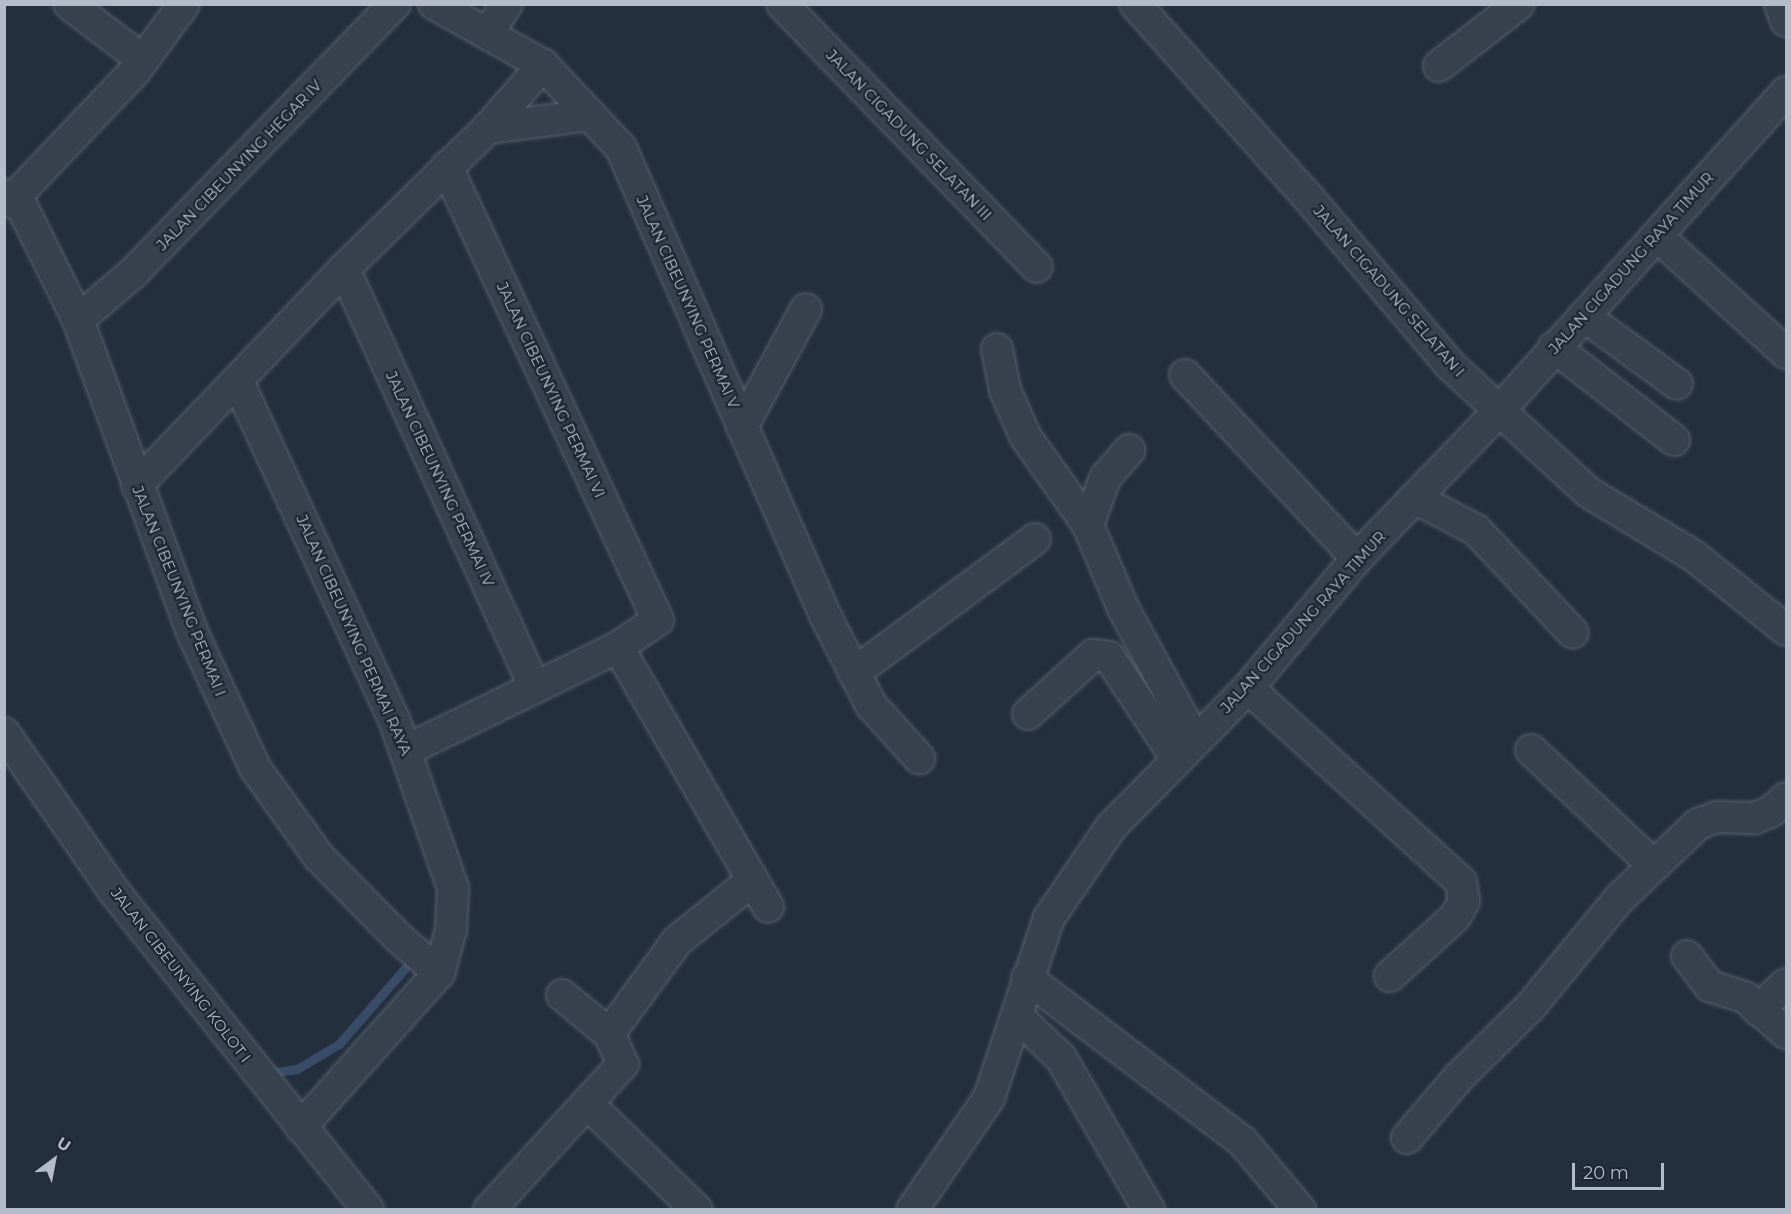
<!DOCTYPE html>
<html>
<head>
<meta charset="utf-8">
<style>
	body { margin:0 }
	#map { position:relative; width:1791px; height:1214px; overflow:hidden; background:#242f3e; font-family:Montserrat,sans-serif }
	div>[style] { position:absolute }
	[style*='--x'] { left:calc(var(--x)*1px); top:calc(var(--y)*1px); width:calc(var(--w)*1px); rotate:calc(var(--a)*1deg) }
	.stream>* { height:9px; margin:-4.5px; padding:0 4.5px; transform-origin:4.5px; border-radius:4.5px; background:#394c67 }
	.roads { filter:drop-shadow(0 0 2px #565f6c) drop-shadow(0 0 2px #565f6c) }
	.minor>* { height:30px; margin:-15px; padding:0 15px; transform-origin:15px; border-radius:15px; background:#38414e }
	span { translate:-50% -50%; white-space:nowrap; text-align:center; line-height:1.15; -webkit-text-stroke:4.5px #1d2633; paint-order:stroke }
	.street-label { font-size:15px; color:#b4bcc9 }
	.frame { position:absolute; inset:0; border:6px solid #b4bcc9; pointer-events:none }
	.north { position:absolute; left:24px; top:1130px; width:60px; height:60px; -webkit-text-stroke:4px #1d2633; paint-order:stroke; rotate:32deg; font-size:16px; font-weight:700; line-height:24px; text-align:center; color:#b4bcc9 }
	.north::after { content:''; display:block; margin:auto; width:21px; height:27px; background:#b4bcc9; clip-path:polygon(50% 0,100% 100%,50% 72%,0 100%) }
	.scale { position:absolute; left:1572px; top:1163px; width:92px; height:27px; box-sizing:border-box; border:3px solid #b4bcc9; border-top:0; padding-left:8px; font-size:18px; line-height:21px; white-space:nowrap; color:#b4bcc9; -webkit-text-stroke:4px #1d2633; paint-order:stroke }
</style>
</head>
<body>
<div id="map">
	<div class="stream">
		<div style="--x:268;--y:1068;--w:9;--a:27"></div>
		<div style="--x:276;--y:1072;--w:21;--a:-8"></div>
		<div style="--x:297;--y:1069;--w:49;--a:-30.8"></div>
		<div style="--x:339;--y:1044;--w:111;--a:-49"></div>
	</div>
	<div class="roads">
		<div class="minor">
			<div style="--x:69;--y:4;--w:93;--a:37.1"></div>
			<div style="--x:434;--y:4;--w:125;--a:29.2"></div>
			<div style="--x:543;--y:65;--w:114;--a:46.8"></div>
			<div style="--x:621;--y:148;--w:512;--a:66.39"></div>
			<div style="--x:826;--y:617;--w:99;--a:62.9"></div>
			<div style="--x:871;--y:705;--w:72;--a:47.8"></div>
			<div style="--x:782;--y:4;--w:366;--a:45.9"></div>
			<div style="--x:1135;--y:4;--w:256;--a:48.2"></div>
			<div style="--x:1306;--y:195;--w:223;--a:49.7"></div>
			<div style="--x:1450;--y:365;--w:188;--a:42.6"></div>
			<div style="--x:1588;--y:492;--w:124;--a:31.1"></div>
			<div style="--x:1694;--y:556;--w:118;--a:38.8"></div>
			<div style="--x:1780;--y:4;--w:18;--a:71"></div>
			<div style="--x:488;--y:33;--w:35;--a:-57"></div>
			<div style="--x:1439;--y:66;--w:101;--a:-37.8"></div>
			<div style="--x:488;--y:128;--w:103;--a:-7.3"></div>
			<div style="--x:4;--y:195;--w:24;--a:36"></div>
			<div style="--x:23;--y:209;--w:124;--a:63.6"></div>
			<div style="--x:78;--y:320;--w:332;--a:69.9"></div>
			<div style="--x:192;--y:632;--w:150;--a:65.1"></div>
			<div style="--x:255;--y:768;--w:110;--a:54.3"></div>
			<div style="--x:319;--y:857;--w:112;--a:45.4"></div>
			<div style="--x:398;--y:937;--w:55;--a:41.3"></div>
			<div style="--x:13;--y:199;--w:177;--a:-46.4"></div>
			<div style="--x:135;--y:71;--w:83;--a:-53.8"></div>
			<div style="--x:1657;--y:236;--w:174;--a:42.2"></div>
			<div style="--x:344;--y:269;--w:460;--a:65.5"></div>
			<div style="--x:1584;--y:316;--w:115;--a:36.2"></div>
			<div style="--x:78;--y:320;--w:72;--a:-40.5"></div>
			<div style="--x:133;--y:273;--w:376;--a:-45.8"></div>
			<div style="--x:1554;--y:347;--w:152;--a:37.8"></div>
			<div style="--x:997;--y:349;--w:42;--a:79"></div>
			<div style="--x:1005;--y:390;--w:50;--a:66.5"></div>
			<div style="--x:1025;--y:436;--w:109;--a:54.7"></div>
			<div style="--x:1088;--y:525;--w:90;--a:67.1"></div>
			<div style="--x:1123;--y:608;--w:150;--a:61.4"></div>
			<div style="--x:1185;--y:375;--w:251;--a:46.8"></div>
			<div style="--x:238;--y:382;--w:371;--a:65.2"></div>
			<div style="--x:394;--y:719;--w:179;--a:70.8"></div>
			<div style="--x:453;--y:888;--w:42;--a:92.7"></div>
			<div style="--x:451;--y:930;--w:45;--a:105.6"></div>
			<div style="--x:439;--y:973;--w:207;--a:131.9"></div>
			<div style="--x:742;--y:427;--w:134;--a:-61.5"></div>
			<div style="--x:137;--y:485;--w:299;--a:-46.2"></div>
			<div style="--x:344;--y:269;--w:202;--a:-44.4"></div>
			<div style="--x:488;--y:128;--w:84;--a:-48.9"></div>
			<div style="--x:1415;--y:498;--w:69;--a:27.7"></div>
			<div style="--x:1476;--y:530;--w:141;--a:46.7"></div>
			<div style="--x:1088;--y:525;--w:50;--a:-70.1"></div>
			<div style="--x:1105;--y:478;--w:37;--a:-49"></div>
			<div style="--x:618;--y:647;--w:300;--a:60"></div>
			<div style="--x:854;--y:673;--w:225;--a:-36.5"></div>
			<div style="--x:1248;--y:688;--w:288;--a:42.3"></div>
			<div style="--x:1461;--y:882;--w:19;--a:81"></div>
			<div style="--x:1464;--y:901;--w:18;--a:119"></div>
			<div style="--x:1455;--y:917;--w:88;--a:137.8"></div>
			<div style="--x:1028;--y:714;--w:88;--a:-42.2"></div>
			<div style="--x:1093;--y:655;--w:16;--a:7"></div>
			<div style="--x:1109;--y:657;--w:123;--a:56.3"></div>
			<div style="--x:4;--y:733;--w:191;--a:55.2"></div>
			<div style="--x:113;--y:890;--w:409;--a:51.4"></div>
			<div style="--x:407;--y:750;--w:235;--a:-26"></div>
			<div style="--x:618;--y:647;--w:48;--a:-34"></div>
			<div style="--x:658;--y:620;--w:500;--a:-115"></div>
			<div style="--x:1531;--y:750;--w:168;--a:43.3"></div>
			<div style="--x:1687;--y:956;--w:38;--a:53"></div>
			<div style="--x:1710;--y:986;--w:38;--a:18"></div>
			<div style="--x:1746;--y:998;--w:53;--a:41.2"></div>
			<div style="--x:1027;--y:978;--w:271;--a:37.2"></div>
			<div style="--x:1243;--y:1142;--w:89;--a:50"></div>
			<div style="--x:1758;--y:1010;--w:38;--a:-43"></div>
			<div style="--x:1017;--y:1016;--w:61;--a:43.7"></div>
			<div style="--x:1061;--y:1058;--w:176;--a:59.9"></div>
			<div style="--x:609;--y:1034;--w:115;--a:-53.8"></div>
			<div style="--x:677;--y:941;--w:97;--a:-38.8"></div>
			<div style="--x:587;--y:1103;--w:153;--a:44.2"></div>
			<div style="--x:1407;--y:1138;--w:79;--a:-49.6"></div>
			<div style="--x:1458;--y:1078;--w:103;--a:-44.6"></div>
			<div style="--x:1531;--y:1006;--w:139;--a:-50.6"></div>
			<div style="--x:1619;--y:899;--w:109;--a:-43.5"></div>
			<div style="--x:1698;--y:824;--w:20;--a:-20"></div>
			<div style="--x:1717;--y:817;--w:38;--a:2"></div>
			<div style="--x:1755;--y:818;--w:18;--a:-22"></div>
			<div style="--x:1772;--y:811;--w:19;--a:-43"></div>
			<div style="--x:489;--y:1210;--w:198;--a:-47.5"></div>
			<div style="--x:623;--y:1064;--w:33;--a:-115"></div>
			<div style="--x:609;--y:1034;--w:61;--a:-140.3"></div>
			<div style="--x:912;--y:1210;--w:136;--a:-55.5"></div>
			<div style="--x:989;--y:1098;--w:190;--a:-71.6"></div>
			<div style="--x:1049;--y:918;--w:110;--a:-55.7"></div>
			<div style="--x:1111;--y:827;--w:195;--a:-45.4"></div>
			<div style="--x:1248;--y:688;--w:170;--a:-50"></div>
			<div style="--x:1357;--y:558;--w:204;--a:-46"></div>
			<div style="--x:1499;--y:411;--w:429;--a:-48"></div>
		</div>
	</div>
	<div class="street-label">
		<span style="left:909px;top:135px;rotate:46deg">JALAN CIGADUNG SELATAN III</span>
		<span style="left:239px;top:165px;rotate:-46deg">JALAN CIBEUNYING HEGAR IV</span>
		<span style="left:1631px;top:263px;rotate:-48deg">JALAN CIGADUNG RAYA TIMUR</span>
		<span style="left:1389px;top:291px;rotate:49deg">JALAN CIGADUNG SELATAN I</span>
		<span style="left:688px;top:302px;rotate:66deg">JALAN CIBEUNYING PERMAI V</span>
		<span style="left:551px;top:390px;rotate:65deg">JALAN CIBEUNYING PERMAI VI</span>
		<span style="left:440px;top:479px;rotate:65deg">JALAN CIBEUNYING PERMAI IV</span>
		<span style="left:179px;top:591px;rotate:68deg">JALAN CIBEUNYING PERMAI I</span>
		<span style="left:1303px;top:622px;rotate:-48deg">JALAN CIGADUNG RAYA TIMUR</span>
		<span style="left:354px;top:635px;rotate:66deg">JALAN CIBEUNYING PERMAI RAYA</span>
		<span style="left:181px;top:975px;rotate:52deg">JALAN CIBEUNYING KOLOT I</span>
	</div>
	<div class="frame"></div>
	<div class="north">U</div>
	<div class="scale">20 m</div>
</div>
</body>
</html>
